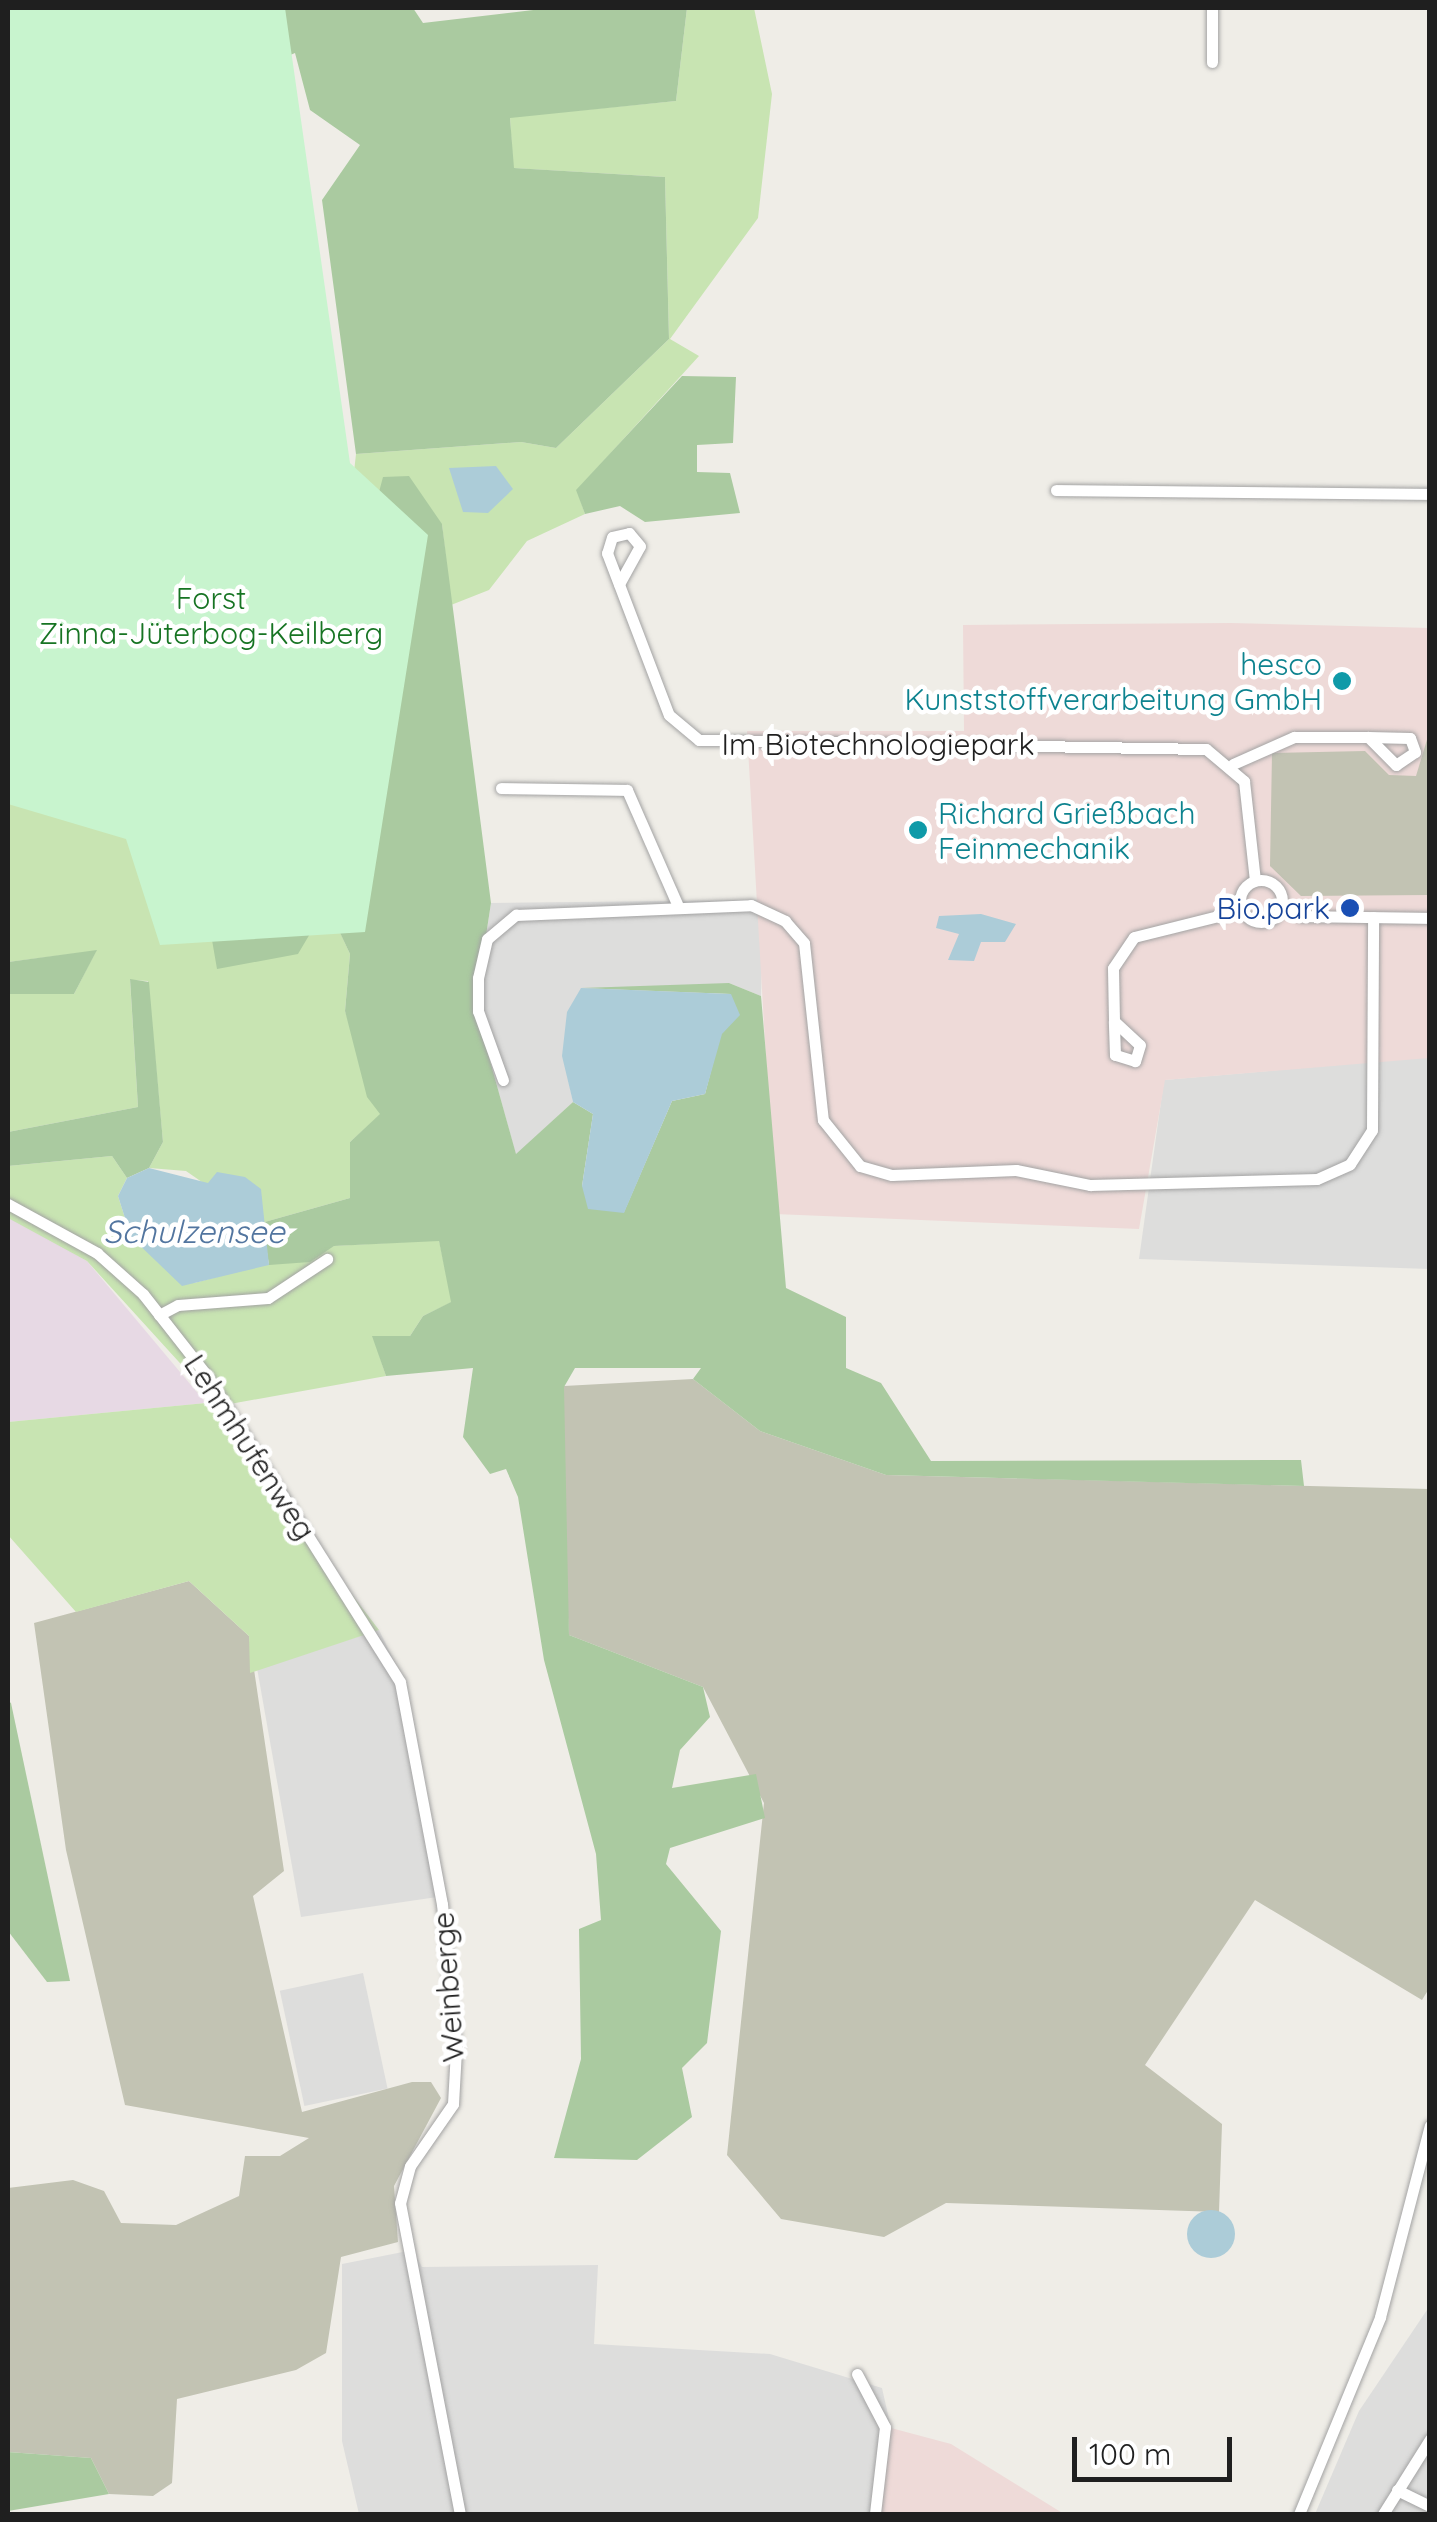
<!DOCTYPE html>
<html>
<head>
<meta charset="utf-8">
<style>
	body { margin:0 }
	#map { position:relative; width:1437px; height:2522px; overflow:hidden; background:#efede7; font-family:Quicksand,sans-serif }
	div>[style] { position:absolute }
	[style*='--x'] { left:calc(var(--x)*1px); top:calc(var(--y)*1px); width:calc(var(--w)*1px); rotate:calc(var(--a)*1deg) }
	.residential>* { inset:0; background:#dddddc; transform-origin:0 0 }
	.commercial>* { inset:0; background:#eedad8 }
	.industrial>* { inset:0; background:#e7d9e4 }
	.construction>* { inset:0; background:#c2c3b3 }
	.grass>* { inset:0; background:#c8e4b2 }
	.forest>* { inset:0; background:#aacaa0 }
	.park>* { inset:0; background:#c8f4ce }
	.water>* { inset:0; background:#acccd8 }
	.round { border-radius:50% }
	.roads { filter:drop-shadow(0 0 2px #a3a3a3) drop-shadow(0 0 2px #a3a3a3) }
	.minor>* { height:11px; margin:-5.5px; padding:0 5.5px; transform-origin:5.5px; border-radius:5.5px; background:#fff }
	.minor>.ring { margin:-5.5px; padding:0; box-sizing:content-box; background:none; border:11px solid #fff; border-radius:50% }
	.dots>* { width:28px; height:28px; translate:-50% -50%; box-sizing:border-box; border:5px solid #fff; border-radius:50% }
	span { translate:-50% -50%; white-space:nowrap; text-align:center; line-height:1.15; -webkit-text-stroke:9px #fff; paint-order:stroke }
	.park-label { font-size:30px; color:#177423 }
	.culture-label { font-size:30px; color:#0d838f }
	.right { translate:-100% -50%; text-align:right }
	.left { translate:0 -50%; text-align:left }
	.street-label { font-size:30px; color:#1f1f1f }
	.transit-label { font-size:30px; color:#164399 }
	.water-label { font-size:32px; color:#52759f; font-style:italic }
	.frame { position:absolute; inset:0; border:10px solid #1f1f1f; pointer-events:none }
	.scale { position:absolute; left:1072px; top:2437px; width:160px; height:45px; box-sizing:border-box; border:5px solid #1f1f1f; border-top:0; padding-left:12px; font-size:30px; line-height:35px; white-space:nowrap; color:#1f1f1f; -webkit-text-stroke:8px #fff; paint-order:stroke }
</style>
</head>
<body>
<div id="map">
	<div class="residential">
		<div style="clip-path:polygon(763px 900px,761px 996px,729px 983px,563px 1055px,573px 1102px,516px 1155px,475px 1007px,491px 903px)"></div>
		<div style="clip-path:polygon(1429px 1057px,1429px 1269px,1139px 1259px,1164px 1080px)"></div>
		<div style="clip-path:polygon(379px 1630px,404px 1681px,444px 1896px,301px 1917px,257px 1668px)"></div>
		<div style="left:363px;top:1973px;width:118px;height:85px;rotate:78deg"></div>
		<div style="clip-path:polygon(413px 2250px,422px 2267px,598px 2265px,594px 2344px,770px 2354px,882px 2388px,891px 2428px,880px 2514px,359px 2514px,342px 2441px,342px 2264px)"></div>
		<div style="clip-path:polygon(1429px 2307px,1429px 2514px,1315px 2514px,1359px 2411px)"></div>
	</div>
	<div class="commercial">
		<div style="clip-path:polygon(1231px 623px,1429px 628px,1429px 1058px,1165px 1080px,1139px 1229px,775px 1214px,747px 731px,964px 731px,963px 625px)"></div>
		<div style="clip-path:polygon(891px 2428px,951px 2444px,1064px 2514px,880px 2514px)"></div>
	</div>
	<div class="industrial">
		<div style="clip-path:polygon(8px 1215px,87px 1261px,206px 1403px,8px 1422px)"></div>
	</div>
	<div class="construction">
		<div style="clip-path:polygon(1429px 733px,1429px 895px,1301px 896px,1270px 866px,1272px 753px,1365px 751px,1389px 775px,1416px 776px)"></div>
		<div style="clip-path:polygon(693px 1379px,760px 1431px,886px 1475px,1429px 1489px,1430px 1987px,1422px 2000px,1255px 1900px,1145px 2065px,1222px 2124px,1219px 2212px,946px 2203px,884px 2237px,781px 2219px,727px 2155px,764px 1803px,703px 1687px,569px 1635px,562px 1510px,564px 1386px)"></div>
		<div style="clip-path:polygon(189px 1581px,249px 1636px,284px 1871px,253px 1896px,302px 2112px,412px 2082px,431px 2082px,441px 2098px,394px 2186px,398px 2242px,341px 2257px,326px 2353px,296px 2370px,177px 2399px,172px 2483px,153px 2496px,109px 2494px,91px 2458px,8px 2452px,8px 2188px,73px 2180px,104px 2191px,121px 2223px,176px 2225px,239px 2196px,245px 2156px,280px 2156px,309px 2138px,125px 2105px,66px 1850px,34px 1623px)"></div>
	</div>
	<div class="grass">
		<div style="clip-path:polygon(687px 8px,754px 8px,772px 94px,758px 218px,670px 339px,699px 356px,577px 490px,585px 514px,527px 541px,489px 590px,451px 605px,442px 524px,327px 904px,350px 954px,345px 1011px,381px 1114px,350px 1142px,350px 1198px,261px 1223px,186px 1171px,149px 1168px,163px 1142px,148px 981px,130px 980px,138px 1107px,8px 1132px,8px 994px,74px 994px,96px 951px,8px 962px,8px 738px,336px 633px,356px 454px,521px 442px,556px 448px,669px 339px,665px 177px,513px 168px,510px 117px,676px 101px)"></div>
		<div style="clip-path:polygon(112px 1156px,127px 1178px,118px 1196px,131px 1237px,194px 1283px,334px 1246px,439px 1240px,452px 1302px,423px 1316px,410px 1336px,373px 1336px,386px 1376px,219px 1406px,87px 1261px,8px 1218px,8px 1166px)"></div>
		<div style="clip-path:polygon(206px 1403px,379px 1630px,250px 1673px,249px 1636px,189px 1581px,76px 1612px,8px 1535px,8px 1422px)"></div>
	</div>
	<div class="forest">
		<div style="clip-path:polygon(8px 8px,413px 8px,423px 23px,550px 8px,687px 8px,676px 101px,510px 118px,514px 168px,665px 177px,669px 339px,556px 448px,521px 442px,356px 454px,322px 200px,360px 145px,310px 110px,295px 53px,227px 82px,8px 738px)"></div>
		<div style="clip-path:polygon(682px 376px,736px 377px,733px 443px,697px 445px,697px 472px,730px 473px,740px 513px,645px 522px,620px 506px,585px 514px,576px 490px)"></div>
		<div style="clip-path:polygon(409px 476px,442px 524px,491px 903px,475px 1007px,516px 1154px,573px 1102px,593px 1114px,582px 1186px,624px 1212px,672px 1101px,705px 1094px,731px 994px,581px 988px,729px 983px,761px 996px,786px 1288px,846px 1317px,846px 1368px,881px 1383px,931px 1461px,1301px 1460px,1304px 1486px,886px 1475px,760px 1431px,693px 1379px,701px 1368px,575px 1368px,564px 1387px,569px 1635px,703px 1687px,710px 1717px,680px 1750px,672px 1788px,756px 1774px,765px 1818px,670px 1848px,666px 1864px,721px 1931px,707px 2043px,682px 2068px,692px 2117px,637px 2160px,554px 2158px,581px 2059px,579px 1929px,601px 1920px,596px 1854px,544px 1660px,518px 1497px,506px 1469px,490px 1474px,463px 1437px,473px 1368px,386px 1376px,372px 1336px,410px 1336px,423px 1316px,451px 1302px,439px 1241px,334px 1246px,310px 1262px,269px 1265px,265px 1240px,262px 1248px,261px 1223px,350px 1198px,350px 1142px,380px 1114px,367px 1097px,345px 1011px,350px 954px,327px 905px,298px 954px,217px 969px,180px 754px,361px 560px,383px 477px)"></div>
		<div style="clip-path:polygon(97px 950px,74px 994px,8px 994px,8px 962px)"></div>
		<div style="clip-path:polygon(130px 979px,149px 982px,163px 1142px,149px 1168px,127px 1178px,112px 1156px,8px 1166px,8px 1132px,138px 1107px)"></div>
		<div style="clip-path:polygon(8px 1701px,11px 1703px,70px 1981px,47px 1982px,8px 1931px)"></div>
		<div style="clip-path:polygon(8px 2452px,91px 2458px,109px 2494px,8px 2511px)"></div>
	</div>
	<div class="park">
		<div style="clip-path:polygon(8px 8px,285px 8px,350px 463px,428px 535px,365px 932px,160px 945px,126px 839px,8px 804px)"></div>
	</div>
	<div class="water">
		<div style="clip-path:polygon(496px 466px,513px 489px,488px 513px,463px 512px,449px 468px)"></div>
		<div style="clip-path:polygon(981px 914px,1016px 924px,1005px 942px,981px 942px,974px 961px,948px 960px,959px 934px,936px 928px,939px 916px)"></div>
		<div style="clip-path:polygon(581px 988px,731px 994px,740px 1015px,722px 1034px,705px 1094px,672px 1101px,624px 1213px,588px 1209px,582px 1186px,593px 1114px,573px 1102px,562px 1056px,567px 1012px)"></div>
		<div style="clip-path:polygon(149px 1168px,208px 1183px,217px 1172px,245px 1177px,261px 1189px,269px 1265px,182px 1286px,131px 1237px,118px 1196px,127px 1178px)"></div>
		<div class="round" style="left:1187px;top:2210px;width:48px;height:48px"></div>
	</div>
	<div class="roads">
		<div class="minor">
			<div style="--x:1212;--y:8;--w:54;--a:90"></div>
			<div style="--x:1056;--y:490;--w:374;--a:0.6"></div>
			<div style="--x:619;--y:584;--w:43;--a:-61.1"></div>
			<div style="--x:640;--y:546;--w:17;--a:-130"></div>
			<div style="--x:629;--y:533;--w:17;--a:167"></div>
			<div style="--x:612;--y:537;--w:17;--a:107"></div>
			<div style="--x:607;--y:553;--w:173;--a:69.1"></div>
			<div style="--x:669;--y:715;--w:39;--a:40"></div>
			<div style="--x:699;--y:740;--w:507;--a:1.02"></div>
			<div style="--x:1206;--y:749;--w:50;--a:40.1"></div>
			<div style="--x:1244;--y:781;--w:100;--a:83.7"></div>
			<div style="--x:1233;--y:764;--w:67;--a:-23.9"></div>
			<div style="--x:1294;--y:737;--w:74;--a:0"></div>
			<div style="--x:1368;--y:737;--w:42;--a:1.4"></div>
			<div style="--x:1410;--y:738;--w:15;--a:70"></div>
			<div style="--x:1415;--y:752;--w:23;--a:146"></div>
			<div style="--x:1396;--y:765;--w:40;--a:-135"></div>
			<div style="--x:501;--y:788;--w:126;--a:0.9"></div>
			<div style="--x:627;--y:790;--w:127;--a:66.3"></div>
			<div class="ring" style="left:1240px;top:880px;width:31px;height:31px"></div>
			<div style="--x:1281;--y:908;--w:22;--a:22"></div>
			<div style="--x:1301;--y:916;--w:129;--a:0.9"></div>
			<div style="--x:1114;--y:1021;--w:53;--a:-91.1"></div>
			<div style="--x:1113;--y:968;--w:37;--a:-56"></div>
			<div style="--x:1134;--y:937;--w:111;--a:-14"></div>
			<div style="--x:1114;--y:1021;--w:35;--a:43"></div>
			<div style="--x:1140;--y:1045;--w:17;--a:107"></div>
			<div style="--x:1135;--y:1061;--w:21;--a:-163"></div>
			<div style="--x:1115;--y:1055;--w:34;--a:-92"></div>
			<div style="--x:503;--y:1080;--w:73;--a:-109.9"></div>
			<div style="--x:478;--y:1011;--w:33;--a:-90"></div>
			<div style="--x:478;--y:978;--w:40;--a:-77"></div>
			<div style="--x:487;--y:939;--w:38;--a:-40"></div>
			<div style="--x:516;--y:915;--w:235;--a:-2.4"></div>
			<div style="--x:751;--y:905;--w:38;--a:25"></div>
			<div style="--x:785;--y:921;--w:29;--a:49"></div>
			<div style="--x:804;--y:943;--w:178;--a:83.9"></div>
			<div style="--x:823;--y:1120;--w:59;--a:51.2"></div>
			<div style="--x:860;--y:1166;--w:33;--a:16"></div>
			<div style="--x:892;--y:1175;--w:124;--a:-2.3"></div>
			<div style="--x:1016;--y:1170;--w:76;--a:11.5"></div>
			<div style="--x:1090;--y:1185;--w:227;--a:-1.5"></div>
			<div style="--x:1317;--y:1179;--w:36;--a:-24"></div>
			<div style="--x:1350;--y:1164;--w:40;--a:-57.1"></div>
			<div style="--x:1372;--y:1130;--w:213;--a:-89.7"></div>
			<div style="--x:8;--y:1204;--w:102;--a:28.8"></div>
			<div style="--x:97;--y:1253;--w:62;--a:41.7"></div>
			<div style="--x:143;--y:1294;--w:105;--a:51.9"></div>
			<div style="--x:208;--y:1377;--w:360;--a:57.8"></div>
			<div style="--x:400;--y:1682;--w:226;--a:79.3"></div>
			<div style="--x:442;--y:1904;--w:147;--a:84.5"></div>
			<div style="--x:456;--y:2050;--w:54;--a:93.2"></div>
			<div style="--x:453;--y:2104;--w:75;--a:124.7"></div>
			<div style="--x:410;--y:2166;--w:38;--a:105"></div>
			<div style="--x:400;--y:2203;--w:317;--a:79.1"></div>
			<div style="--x:159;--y:1315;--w:21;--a:-28"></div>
			<div style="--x:178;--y:1305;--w:90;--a:-4.4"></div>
			<div style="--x:268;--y:1298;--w:71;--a:-33.5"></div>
			<div style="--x:857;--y:2374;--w:60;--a:62.2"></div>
			<div style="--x:885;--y:2427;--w:88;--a:96.6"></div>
			<div style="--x:1397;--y:2490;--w:37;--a:26"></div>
			<div style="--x:1299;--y:2514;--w:213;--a:-67.6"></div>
			<div style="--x:1380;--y:2317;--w:198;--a:-75.4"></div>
			<div style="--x:1383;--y:2514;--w:89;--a:-57.9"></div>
		</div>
	</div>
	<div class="dots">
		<div style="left:1342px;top:681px;background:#0f9aa8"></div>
		<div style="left:918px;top:830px;background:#0f9aa8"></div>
		<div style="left:1350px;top:908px;background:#1a4fb4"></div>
	</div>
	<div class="park-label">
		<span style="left:211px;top:615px">Forst<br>Zinna-Jüterbog-Keilberg</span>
	</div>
	<div class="culture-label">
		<span class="right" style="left:1322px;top:681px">hesco<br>Kunststoffverarbeitung GmbH</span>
		<span class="left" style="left:938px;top:830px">Richard Grießbach<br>Feinmechanik</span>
	</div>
	<div class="street-label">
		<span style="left:878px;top:744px">Im Biotechnologiepark</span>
		<span style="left:250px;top:1447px;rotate:57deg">Lehmhufenweg</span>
		<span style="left:448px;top:1987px;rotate:-94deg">Weinberge</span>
	</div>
	<div class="transit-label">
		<span class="right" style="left:1330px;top:908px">Bio.park</span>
	</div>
	<div class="water-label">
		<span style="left:194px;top:1231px">Schulzensee</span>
	</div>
	<div class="frame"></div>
	<div class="scale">100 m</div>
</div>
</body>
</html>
